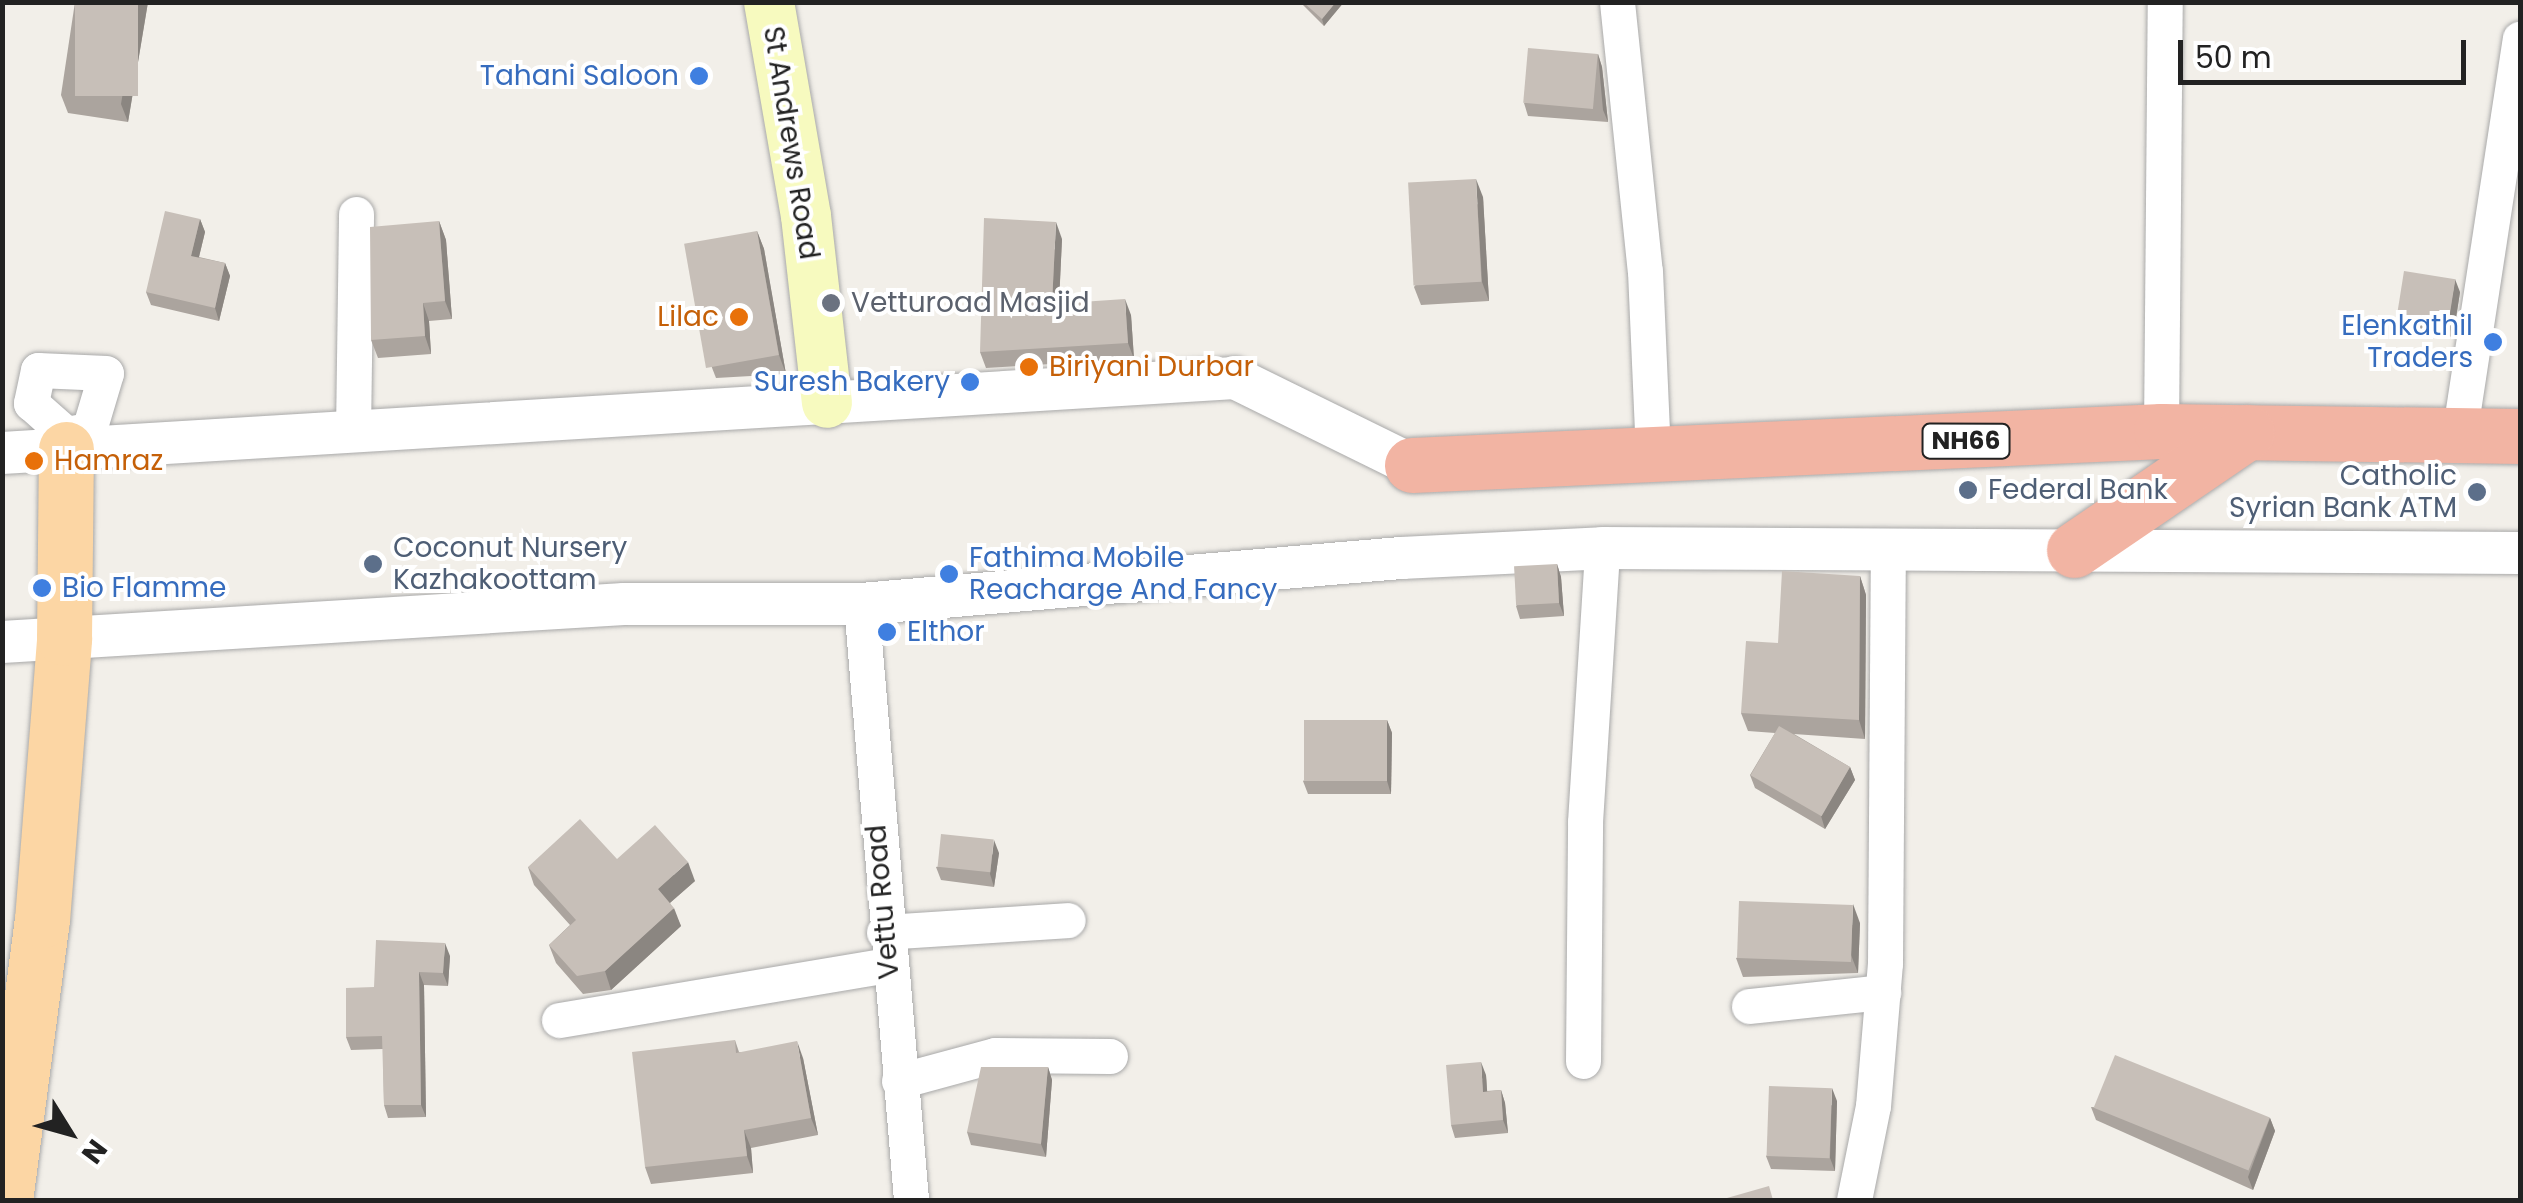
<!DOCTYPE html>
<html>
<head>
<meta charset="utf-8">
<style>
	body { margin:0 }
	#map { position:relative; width:2523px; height:1203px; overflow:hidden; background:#f2efe9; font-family:Poppins,sans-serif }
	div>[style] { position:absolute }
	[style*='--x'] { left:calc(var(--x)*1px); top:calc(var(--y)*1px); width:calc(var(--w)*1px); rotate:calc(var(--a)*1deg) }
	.roads { filter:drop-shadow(0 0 2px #a9a9a9) drop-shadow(0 0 2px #a9a9a9) }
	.minor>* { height:35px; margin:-17.5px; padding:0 17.5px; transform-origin:17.5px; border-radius:17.5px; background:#fff }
	.tertiary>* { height:42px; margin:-21px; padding:0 21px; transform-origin:21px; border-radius:21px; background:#fff }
	.secondary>* { height:50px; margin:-25px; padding:0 25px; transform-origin:25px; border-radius:25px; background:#f7fabf }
	.primary>* { height:55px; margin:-27.5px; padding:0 27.5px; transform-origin:27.5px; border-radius:27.5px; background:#fcd6a4 }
	.trunk>* { height:55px; margin:-27.5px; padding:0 27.5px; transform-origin:27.5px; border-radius:27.5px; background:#f2b4a3 }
	.wall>* { inset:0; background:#aba49e }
	.shaded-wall>* { inset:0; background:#8b8681 }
	.building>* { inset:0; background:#c7bfb8; transform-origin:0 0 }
	.dots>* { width:28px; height:28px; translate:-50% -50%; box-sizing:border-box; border:5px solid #fff; border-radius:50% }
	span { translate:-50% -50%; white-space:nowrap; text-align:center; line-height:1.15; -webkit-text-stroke:8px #fff; paint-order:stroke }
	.shield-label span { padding:2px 8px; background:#fff; border:2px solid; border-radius:8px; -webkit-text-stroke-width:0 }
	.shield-label { font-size:25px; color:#222; font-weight:700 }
	.shop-label { font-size:28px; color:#366cbe }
	.right { translate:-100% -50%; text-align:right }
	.left { translate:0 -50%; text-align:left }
	.street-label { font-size:28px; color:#222 }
	.worship-label { font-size:28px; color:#5b616d }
	.food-label { font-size:28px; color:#c56008 }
	.service-label { font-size:28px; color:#4e5e75 }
	.frame { position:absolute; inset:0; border:5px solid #222; pointer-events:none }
	.north { position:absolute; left:20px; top:1083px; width:100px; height:100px; -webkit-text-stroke:8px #fff; paint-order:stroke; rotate:127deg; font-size:28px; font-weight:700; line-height:40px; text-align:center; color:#222 }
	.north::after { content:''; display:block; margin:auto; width:35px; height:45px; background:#222; clip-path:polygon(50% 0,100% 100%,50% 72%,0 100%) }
	.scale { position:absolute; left:2178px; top:40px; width:288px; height:45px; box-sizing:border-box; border:5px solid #222; border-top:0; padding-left:12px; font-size:30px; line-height:35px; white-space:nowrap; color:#222; -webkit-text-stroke:8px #fff; paint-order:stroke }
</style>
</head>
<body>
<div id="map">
	<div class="roads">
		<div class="minor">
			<div style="--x:1617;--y:2;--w:270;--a:84.1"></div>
			<div style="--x:1645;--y:271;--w:180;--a:87.5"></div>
			<div style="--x:2161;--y:431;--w:429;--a:-89.5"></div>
			<div style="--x:353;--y:432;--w:218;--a:-89.2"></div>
			<div style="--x:2459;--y:436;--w:402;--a:-81.3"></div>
			<div style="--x:66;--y:449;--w:15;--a:-90"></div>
			<div style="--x:66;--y:434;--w:23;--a:-10"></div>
			<div style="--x:89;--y:430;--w:59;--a:-73.4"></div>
			<div style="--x:106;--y:373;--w:68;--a:-177.5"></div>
			<div style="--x:38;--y:370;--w:34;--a:102"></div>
			<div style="--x:31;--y:403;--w:47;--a:41.5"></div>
			<div style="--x:861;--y:604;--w:598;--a:85.2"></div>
			<div style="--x:884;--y:932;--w:184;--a:-3.7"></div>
			<div style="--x:1749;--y:1006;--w:135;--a:-6"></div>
			<div style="--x:559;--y:1020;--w:334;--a:-9.5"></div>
			<div style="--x:1583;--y:1061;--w:239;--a:-89.5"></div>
			<div style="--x:1585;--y:822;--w:275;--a:-86.4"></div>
			<div style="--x:899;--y:1081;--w:99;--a:-15.2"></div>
			<div style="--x:995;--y:1055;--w:115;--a:0.5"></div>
			<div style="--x:1854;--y:1200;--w:96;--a:-78.6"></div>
			<div style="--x:1873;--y:1106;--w:144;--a:-85.2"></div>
			<div style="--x:1885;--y:963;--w:414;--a:-89.6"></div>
		</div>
		<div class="tertiary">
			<div style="--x:2;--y:453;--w:1235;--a:-3.48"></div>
			<div style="--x:1235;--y:378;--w:197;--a:26.2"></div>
			<div style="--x:2;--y:642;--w:623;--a:-3.5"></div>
			<div style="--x:624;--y:604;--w:237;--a:0"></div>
			<div style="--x:861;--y:604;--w:542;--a:-4.87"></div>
			<div style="--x:1401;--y:558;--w:201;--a:-2.8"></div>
			<div style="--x:1602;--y:548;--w:918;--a:0.31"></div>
		</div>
		<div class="secondary">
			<div style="--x:769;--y:2;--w:217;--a:80.2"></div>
			<div style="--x:806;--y:216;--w:188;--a:83.6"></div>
		</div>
		<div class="primary">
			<div style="--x:5;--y:1200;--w:282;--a:-82.5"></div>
			<div style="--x:42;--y:920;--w:283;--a:-85.5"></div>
			<div style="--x:64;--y:638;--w:189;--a:-89.4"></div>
		</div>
		<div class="trunk">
			<div style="--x:1412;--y:465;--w:750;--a:-2.6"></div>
			<div style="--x:2161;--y:431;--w:359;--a:0.8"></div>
			<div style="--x:2074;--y:550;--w:209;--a:-34.3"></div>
		</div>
	</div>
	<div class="wall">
		<div style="clip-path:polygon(75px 2px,148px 2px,128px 122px,68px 113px,61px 95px)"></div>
		<div style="clip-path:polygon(1300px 2px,1344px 2px,1324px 26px)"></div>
		<div style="clip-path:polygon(1598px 54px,1602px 67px,1608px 122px,1528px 116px,1524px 103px)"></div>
		<div style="clip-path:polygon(1483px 197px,1489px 301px,1421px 305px,1414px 287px)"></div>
		<div style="clip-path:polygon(200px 219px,205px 232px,199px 257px,225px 263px,230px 276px,219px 321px,151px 305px,146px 292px)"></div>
		<div style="clip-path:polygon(439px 221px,446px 240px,452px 319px,429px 321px,431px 354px,378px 358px,371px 340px)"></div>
		<div style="clip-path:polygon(757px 231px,764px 249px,786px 374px,716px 378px,709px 360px)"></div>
		<div style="clip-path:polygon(1062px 239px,1059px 304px,1131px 315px,1134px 359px,986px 368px,980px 352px)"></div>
		<div style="clip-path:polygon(2460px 292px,2453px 337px,2402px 329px,2397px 317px)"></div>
		<div style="clip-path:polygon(1557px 564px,1561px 577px,1564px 616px,1520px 619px,1516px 606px)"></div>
		<div style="clip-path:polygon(1860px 576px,1866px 595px,1865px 739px,1794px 734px,1850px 767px,1855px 780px,1825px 829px,1755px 788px,1750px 775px,1775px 733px,1748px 731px,1741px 713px,1778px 643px)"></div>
		<div style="clip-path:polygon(1387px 720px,1392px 733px,1391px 794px,1308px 794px,1303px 781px)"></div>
		<div style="clip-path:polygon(999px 853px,994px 887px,941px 880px,936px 867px)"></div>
		<div style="clip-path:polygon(617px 859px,695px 881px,670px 903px,681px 926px,611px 990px,583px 994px,556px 963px,549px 945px,570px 925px,534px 885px,528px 867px)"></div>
		<div style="clip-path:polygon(1860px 923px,1858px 973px,1743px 977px,1736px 958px)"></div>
		<div style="clip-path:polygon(450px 956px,448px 986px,424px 985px,426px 1117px,388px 1118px,384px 1105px,383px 1049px,351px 1050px,346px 1037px,374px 987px)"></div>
		<div style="clip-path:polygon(735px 1040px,739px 1052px,803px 1058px,818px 1135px,751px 1148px,753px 1173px,651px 1184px,645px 1167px)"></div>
		<div style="clip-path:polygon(1048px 1067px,1052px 1080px,1046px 1157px,971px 1145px,967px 1132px)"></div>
		<div style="clip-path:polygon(1486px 1075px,1487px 1091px,1501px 1090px,1505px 1103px,1508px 1133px,1455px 1138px,1451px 1125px)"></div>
		<div style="clip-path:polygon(1837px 1101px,1835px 1171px,1771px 1169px,1766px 1156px)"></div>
		<div style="clip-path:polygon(2091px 1107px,2270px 1118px,2275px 1131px,2253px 1190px,2096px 1120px)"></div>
	</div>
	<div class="shaded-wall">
		<div style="clip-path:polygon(138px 2px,148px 2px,128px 122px,121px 104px)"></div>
		<div style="clip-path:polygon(1336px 2px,1344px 2px,1324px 26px,1322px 19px)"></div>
		<div style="clip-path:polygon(1598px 54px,1602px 67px,1608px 122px,1603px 110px)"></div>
		<div style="clip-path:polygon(1476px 179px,1483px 197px,1489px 301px,1482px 282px)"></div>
		<div style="clip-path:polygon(200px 219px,205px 232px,196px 269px,191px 256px)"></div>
		<div style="clip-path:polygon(439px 221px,446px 240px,452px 319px,445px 301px)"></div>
		<div style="clip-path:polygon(1056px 222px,1062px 239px,1058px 321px,1052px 304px)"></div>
		<div style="clip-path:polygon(757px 231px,764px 249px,786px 374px,779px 355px)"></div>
		<div style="clip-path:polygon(225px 263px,230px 276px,219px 321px,215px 308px)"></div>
		<div style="clip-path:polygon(2455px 279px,2460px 292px,2453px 337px,2448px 324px)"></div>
		<div style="clip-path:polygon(1125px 299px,1131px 315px,1134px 359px,1128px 343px)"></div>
		<div style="clip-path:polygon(423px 303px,429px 321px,431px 354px,425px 336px)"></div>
		<div style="clip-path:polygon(1557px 564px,1561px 577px,1564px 616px,1559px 603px)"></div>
		<div style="clip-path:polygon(1860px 576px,1866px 595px,1865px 739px,1859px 720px)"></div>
		<div style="clip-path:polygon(1387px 720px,1392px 733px,1391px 794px,1387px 781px)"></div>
		<div style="clip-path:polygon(1850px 767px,1855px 780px,1825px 829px,1821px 816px)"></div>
		<div style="clip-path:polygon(994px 840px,999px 853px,994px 887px,990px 874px)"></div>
		<div style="clip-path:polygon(688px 862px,695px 881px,664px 908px,658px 889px)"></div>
		<div style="clip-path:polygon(1853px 904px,1860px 923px,1858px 973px,1851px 955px)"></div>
		<div style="clip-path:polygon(674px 908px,681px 926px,611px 990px,605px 971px)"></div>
		<div style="clip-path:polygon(445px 943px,450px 956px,448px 986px,443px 973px)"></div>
		<div style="clip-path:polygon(419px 972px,424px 985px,426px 1117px,421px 1105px)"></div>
		<div style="clip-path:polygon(797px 1041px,803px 1058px,818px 1135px,811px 1118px)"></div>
		<div style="clip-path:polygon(1481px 1062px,1486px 1075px,1488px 1104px,1483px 1092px)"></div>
		<div style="clip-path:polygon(1048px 1067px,1052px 1080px,1046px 1157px,1041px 1144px)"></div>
		<div style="clip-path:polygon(1832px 1088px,1837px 1101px,1835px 1171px,1830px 1158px)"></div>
		<div style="clip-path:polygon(1501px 1090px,1505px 1103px,1508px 1133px,1503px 1120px)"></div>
		<div style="clip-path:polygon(2270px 1118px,2275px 1131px,2253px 1190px,2248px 1177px)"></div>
		<div style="clip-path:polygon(744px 1130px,751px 1148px,753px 1173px,747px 1156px)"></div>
	</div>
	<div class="building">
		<div style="left:75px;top:2px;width:63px;height:94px"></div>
		<div style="clip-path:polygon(1303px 2px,1336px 2px,1322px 19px)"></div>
		<div style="left:1528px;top:48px;width:70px;height:55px;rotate:5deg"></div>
		<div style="left:1476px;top:179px;width:103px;height:68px;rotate:87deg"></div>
		<div style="clip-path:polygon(165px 211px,200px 219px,191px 256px,225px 263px,215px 308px,146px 292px)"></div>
		<div style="clip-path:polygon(984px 218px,1056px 222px,1052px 304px,1125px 299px,1128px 343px,980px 352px)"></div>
		<div style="clip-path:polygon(439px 221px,445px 301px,423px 303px,425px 336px,371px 340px,370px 227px)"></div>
		<div style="left:757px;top:231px;width:126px;height:74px;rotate:80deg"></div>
		<div style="left:2404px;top:271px;width:52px;height:47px;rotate:9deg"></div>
		<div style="left:1557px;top:564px;width:39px;height:43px;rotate:87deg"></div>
		<div style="clip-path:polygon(1782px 571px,1860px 576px,1859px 720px,1741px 713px,1746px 641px,1778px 643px)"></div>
		<div style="left:1304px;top:720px;width:83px;height:61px"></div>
		<div style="left:1779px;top:726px;width:82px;height:57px;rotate:30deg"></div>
		<div style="clip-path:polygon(580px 819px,617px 859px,655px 825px,688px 862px,658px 889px,674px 908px,605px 971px,577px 976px,549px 945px,576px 920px,528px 867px)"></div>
		<div style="left:941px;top:834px;width:53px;height:33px;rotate:6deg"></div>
		<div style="left:1739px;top:901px;width:114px;height:57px;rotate:2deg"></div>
		<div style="clip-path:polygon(376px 940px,445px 943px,443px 973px,419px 972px,421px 1105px,384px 1105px,382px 1036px,346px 1037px,346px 988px,374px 987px)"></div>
		<div style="clip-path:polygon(735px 1040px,736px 1053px,797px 1041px,811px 1118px,744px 1130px,747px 1156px,645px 1167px,632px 1052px)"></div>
		<div style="left:2115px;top:1055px;width:167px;height:57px;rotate:22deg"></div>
		<div style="clip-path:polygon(1481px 1062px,1483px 1092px,1501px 1090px,1503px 1120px,1451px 1125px,1446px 1065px)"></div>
		<div style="clip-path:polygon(981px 1067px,1048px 1067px,1041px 1144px,967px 1132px)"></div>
		<div style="left:1769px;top:1086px;width:63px;height:70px;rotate:2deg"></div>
		<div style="clip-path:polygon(1769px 1186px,1773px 1200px,1720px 1200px)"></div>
	</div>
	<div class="dots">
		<div style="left:699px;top:76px;background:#3f7fe0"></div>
		<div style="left:831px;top:303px;background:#6b7280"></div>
		<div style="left:739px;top:317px;background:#e8710a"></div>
		<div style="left:2493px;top:342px;background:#3f7fe0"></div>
		<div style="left:1029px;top:367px;background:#e8710a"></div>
		<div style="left:970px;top:382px;background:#3f7fe0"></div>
		<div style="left:34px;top:461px;background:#e8710a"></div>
		<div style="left:1968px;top:490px;background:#5c6f8a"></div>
		<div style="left:2477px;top:492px;background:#5c6f8a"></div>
		<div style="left:373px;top:564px;background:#5c6f8a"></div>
		<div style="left:949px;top:574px;background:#3f7fe0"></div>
		<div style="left:42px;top:588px;background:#3f7fe0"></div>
		<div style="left:887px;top:632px;background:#3f7fe0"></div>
	</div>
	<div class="shield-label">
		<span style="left:1966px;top:441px">NH66</span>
	</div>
	<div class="shop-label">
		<span class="right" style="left:679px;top:76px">Tahani Saloon</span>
		<span class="right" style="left:2473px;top:342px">Elenkathil<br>Traders</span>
		<span class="right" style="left:950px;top:382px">Suresh Bakery</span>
		<span class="left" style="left:969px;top:574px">Fathima Mobile<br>Reacharge And Fancy</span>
		<span class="left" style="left:62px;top:588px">Bio Flamme</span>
		<span class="left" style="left:907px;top:632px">Elthor</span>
	</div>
	<div class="street-label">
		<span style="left:791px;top:143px;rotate:81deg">St Andrews Road</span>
		<span style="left:883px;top:902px;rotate:-95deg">Vettu Road</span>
	</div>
	<div class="worship-label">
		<span class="left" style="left:851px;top:303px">Vetturoad Masjid</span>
	</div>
	<div class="food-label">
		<span class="right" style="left:719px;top:317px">Lilac</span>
		<span class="left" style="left:1049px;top:367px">Biriyani Durbar</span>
		<span class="left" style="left:54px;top:461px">Hamraz</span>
	</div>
	<div class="service-label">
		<span class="right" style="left:2457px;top:492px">Catholic<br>Syrian Bank ATM</span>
		<span class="left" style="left:1988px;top:490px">Federal Bank</span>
		<span class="left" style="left:393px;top:564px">Coconut Nursery<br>Kazhakoottam</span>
	</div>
	<div class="frame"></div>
	<div class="north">N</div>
	<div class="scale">50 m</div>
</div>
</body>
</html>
